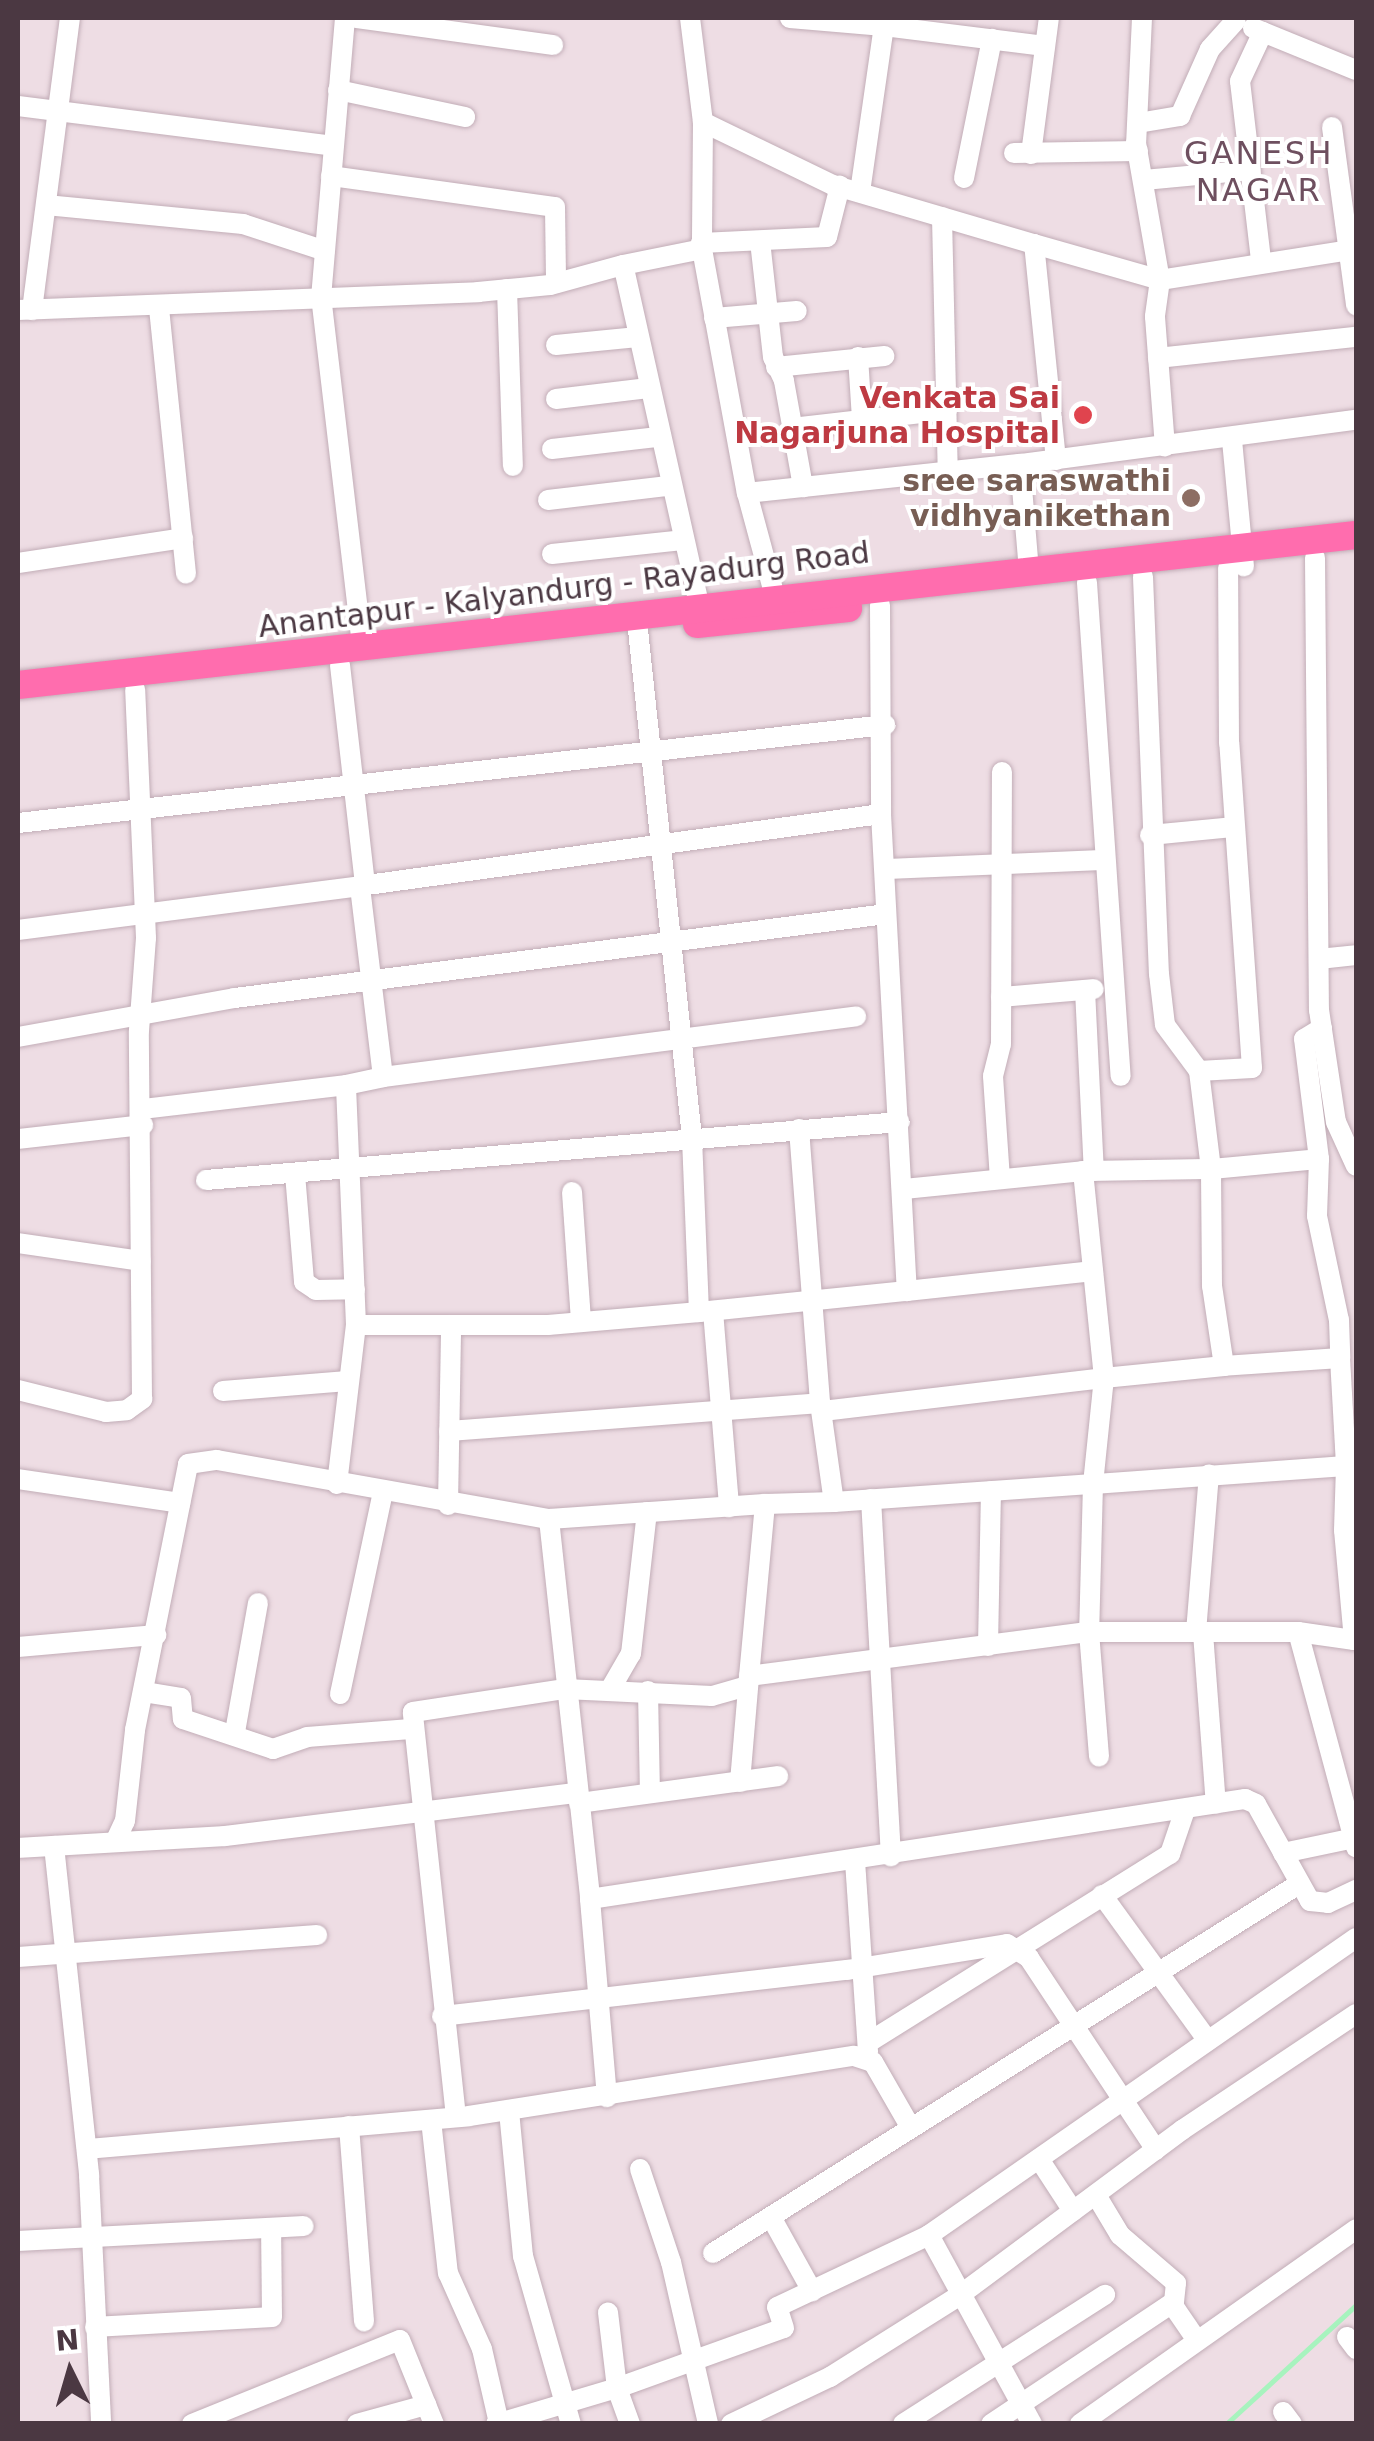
<!DOCTYPE html>
<html>
<head>
<meta charset="utf-8">
<style>
	body { margin:0 }
	#map { position:relative; width:1374px; height:2441px; overflow:hidden; background:#f6ebf0; font-family:"DejaVu Sans",sans-serif }
	div>[style] { position:absolute }
	[style*='--x'] { left:calc(var(--x)*1px); top:calc(var(--y)*1px); width:calc(var(--w)*1px); rotate:calc(var(--a)*1deg) }
	.residential>* { inset:0; background:#eedde4; transform-origin:0 0 }
	.stream>* { height:5px; margin:-2.5px; padding:0 2.5px; transform-origin:2.5px; border-radius:2.5px; background:#a7f3be }
	.roads { filter:drop-shadow(0 0 2px #c2adb7) drop-shadow(0 0 2px #c2adb7) }
	.minor>* { height:20px; margin:-10px; padding:0 10px; transform-origin:10px; border-radius:10px; background:#fff }
	.highway>* { height:28px; margin:-14px; padding:0 14px; transform-origin:14px; border-radius:14px; background:#ff6dae }
	.dots>* { width:28px; height:28px; translate:-50% -50%; box-sizing:border-box; border:5px solid #fff; border-radius:50% }
	span { translate:-50% -50%; white-space:nowrap; text-align:center; line-height:1.15; -webkit-text-stroke:8px #fff; paint-order:stroke }
	.health-label { font-size:30px; color:#be3a42; font-weight:700 }
	.right { translate:-100% -50%; text-align:right }
	.education-label { font-size:30px; color:#785e54; font-weight:700 }
	.street-label { font-size:30px; color:#4b3842 }
	.neighbourhood-label { font-size:32px; color:#6e4f5f; letter-spacing:2.5px }
	.frame { position:absolute; inset:0; border:20px solid #4b3842; pointer-events:none }
	.north { position:absolute; left:20px; top:2321px; width:100px; height:100px; -webkit-text-stroke:8px #fff; paint-order:stroke; rotate:355deg; font-size:28px; font-weight:700; line-height:40px; text-align:center; color:#4b3842 }
	.north::after { content:''; display:block; margin:auto; width:35px; height:45px; background:#4b3842; clip-path:polygon(50% 0,100% 100%,50% 72%,0 100%) }
</style>
</head>
<body>
<div id="map">
	<div class="residential">
		<div style="left:18px;top:18px;width:1338px;height:2405px"></div>
	</div>
	<div class="stream">
		<div style="--x:1226;--y:2424;--w:176;--a:-42.5"></div>
	</div>
	<div class="roads">
		<div class="minor">
			<div style="--x:345;--y:18;--w:279;--a:94.9"></div>
			<div style="--x:321;--y:296;--w:352;--a:83.3"></div>
			<div style="--x:356;--y:18;--w:199;--a:7.8"></div>
			<div style="--x:690;--y:18;--w:105;--a:82.9"></div>
			<div style="--x:703;--y:122;--w:127;--a:90.5"></div>
			<div style="--x:702;--y:249;--w:248;--a:79.6"></div>
			<div style="--x:747;--y:493;--w:275;--a:-6.1"></div>
			<div style="--x:790;--y:18;--w:94;--a:4.9"></div>
			<div style="--x:884;--y:26;--w:8;--a:-76"></div>
			<div style="--x:1142;--y:18;--w:125;--a:92.7"></div>
			<div style="--x:1136;--y:143;--w:139;--a:80.1"></div>
			<div style="--x:1160;--y:280;--w:37;--a:98"></div>
			<div style="--x:1155;--y:317;--w:130;--a:85.6"></div>
			<div style="--x:1253;--y:28;--w:111;--a:22.2"></div>
			<div style="--x:338;--y:90;--w:130;--a:12"></div>
			<div style="--x:18;--y:106;--w:318;--a:7.2"></div>
			<div style="--x:703;--y:122;--w:144;--a:25.9"></div>
			<div style="--x:833;--y:185;--w:209;--a:16.4"></div>
			<div style="--x:1138;--y:123;--w:43;--a:-9.5"></div>
			<div style="--x:1180;--y:116;--w:73;--a:-65.9"></div>
			<div style="--x:1210;--y:49;--w:38;--a:-48"></div>
			<div style="--x:1332;--y:127;--w:180;--a:82.3"></div>
			<div style="--x:1014;--y:153;--w:124;--a:-0.9"></div>
			<div style="--x:1031;--y:154;--w:137;--a:-82.5"></div>
			<div style="--x:331;--y:176;--w:226;--a:7.9"></div>
			<div style="--x:555;--y:207;--w:76;--a:89.2"></div>
			<div style="--x:964;--y:178;--w:142;--a:-78.6"></div>
			<div style="--x:1144;--y:180;--w:107;--a:-5.3"></div>
			<div style="--x:860;--y:192;--w:168;--a:-81.8"></div>
			<div style="--x:884;--y:26;--w:162;--a:7.1"></div>
			<div style="--x:46;--y:205;--w:198;--a:5.5"></div>
			<div style="--x:243;--y:224;--w:86;--a:18.2"></div>
			<div style="--x:942;--y:217;--w:255;--a:88.7"></div>
			<div style="--x:760;--y:241;--w:117;--a:83.6"></div>
			<div style="--x:773;--y:357;--w:26;--a:65"></div>
			<div style="--x:784;--y:381;--w:108;--a:79.8"></div>
			<div style="--x:701;--y:243;--w:126;--a:-2.7"></div>
			<div style="--x:827;--y:237;--w:53;--a:-75.7"></div>
			<div style="--x:1261;--y:260;--w:180;--a:-96.7"></div>
			<div style="--x:1240;--y:81;--w:54;--a:-64.9"></div>
			<div style="--x:507;--y:289;--w:177;--a:88.1"></div>
			<div style="--x:159;--y:308;--w:267;--a:84.2"></div>
			<div style="--x:18;--y:310;--w:460;--a:-2.2"></div>
			<div style="--x:478;--y:292;--w:72;--a:-5.6"></div>
			<div style="--x:550;--y:285;--w:76;--a:-15.3"></div>
			<div style="--x:32;--y:310;--w:294;--a:-82.6"></div>
			<div style="--x:714;--y:318;--w:83;--a:-4.8"></div>
			<div style="--x:556;--y:345;--w:82;--a:-5.6"></div>
			<div style="--x:858;--y:357;--w:62;--a:86.3"></div>
			<div style="--x:1158;--y:358;--w:199;--a:-6.1"></div>
			<div style="--x:776;--y:367;--w:109;--a:-5.8"></div>
			<div style="--x:556;--y:399;--w:93;--a:-6.8"></div>
			<div style="--x:792;--y:428;--w:156;--a:-6.6"></div>
			<div style="--x:1232;--y:440;--w:127;--a:84.6"></div>
			<div style="--x:552;--y:449;--w:107;--a:-6.5"></div>
			<div style="--x:1056;--y:460;--w:217;--a:-95.8"></div>
			<div style="--x:1034;--y:244;--w:131;--a:15.9"></div>
			<div style="--x:1160;--y:280;--w:198;--a:-9"></div>
			<div style="--x:747;--y:493;--w:123;--a:74.9"></div>
			<div style="--x:548;--y:500;--w:121;--a:-6.7"></div>
			<div style="--x:552;--y:554;--w:131;--a:-6.1"></div>
			<div style="--x:1315;--y:558;--w:452;--a:89.5"></div>
			<div style="--x:1319;--y:1010;--w:113;--a:81.4"></div>
			<div style="--x:1336;--y:1122;--w:48;--a:65.6"></div>
			<div style="--x:18;--y:563;--w:167;--a:-8.6"></div>
			<div style="--x:1029;--y:571;--w:107;--a:-94.8"></div>
			<div style="--x:1020;--y:464;--w:339;--a:-7.5"></div>
			<div style="--x:1143;--y:577;--w:397;--a:87.7"></div>
			<div style="--x:1159;--y:974;--w:51;--a:83.3"></div>
			<div style="--x:1165;--y:1025;--w:57;--a:53.5"></div>
			<div style="--x:1087;--y:583;--w:494;--a:86.1"></div>
			<div style="--x:699;--y:604;--w:347;--a:-102.6"></div>
			<div style="--x:623;--y:265;--w:81;--a:-11.4"></div>
			<div style="--x:880;--y:605;--w:209;--a:89.7"></div>
			<div style="--x:881;--y:814;--w:478;--a:86.9"></div>
			<div style="--x:907;--y:1291;--w:187;--a:-6.1"></div>
			<div style="--x:638;--y:630;--w:511;--a:83.93"></div>
			<div style="--x:692;--y:1138;--w:174;--a:87.7"></div>
			<div style="--x:699;--y:1312;--w:209;--a:-5.8"></div>
			<div style="--x:340;--y:665;--w:221;--a:83.5"></div>
			<div style="--x:18;--y:823;--w:873;--a:-6.45"></div>
			<div style="--x:1150;--y:835;--w:83;--a:-5.5"></div>
			<div style="--x:885;--y:869;--w:219;--a:-2.4"></div>
			<div style="--x:18;--y:930;--w:345;--a:-7.3"></div>
			<div style="--x:1319;--y:959;--w:37;--a:-6"></div>
			<div style="--x:1085;--y:990;--w:181;--a:87.2"></div>
			<div style="--x:1001;--y:997;--w:93;--a:-4.9"></div>
			<div style="--x:18;--y:1037;--w:220;--a:-10.2"></div>
			<div style="--x:235;--y:998;--w:656;--a:-7.35"></div>
			<div style="--x:383;--y:1077;--w:477;--a:-7.3"></div>
			<div style="--x:143;--y:1109;--w:204;--a:-6.7"></div>
			<div style="--x:799;--y:1129;--w:275;--a:85.6"></div>
			<div style="--x:820;--y:1403;--w:100;--a:82"></div>
			<div style="--x:834;--y:1502;--w:260;--a:-4"></div>
			<div style="--x:1093;--y:1484;--w:148;--a:91.5"></div>
			<div style="--x:1089;--y:1632;--w:209;--a:0"></div>
			<div style="--x:1298;--y:1632;--w:57;--a:8.1"></div>
			<div style="--x:1354;--y:1640;--w:110;--a:-95.2"></div>
			<div style="--x:1344;--y:1530;--w:64;--a:-88.2"></div>
			<div style="--x:1346;--y:1466;--w:254;--a:175.9"></div>
			<div style="--x:1093;--y:1484;--w:107;--a:-84.1"></div>
			<div style="--x:1104;--y:1378;--w:284;--a:173.3"></div>
			<div style="--x:18;--y:1139;--w:126;--a:-6.4"></div>
			<div style="--x:1319;--y:1159;--w:57;--a:92"></div>
			<div style="--x:1317;--y:1216;--w:106;--a:78.1"></div>
			<div style="--x:1339;--y:1320;--w:38;--a:88"></div>
			<div style="--x:1340;--y:1358;--w:116;--a:176.1"></div>
			<div style="--x:1224;--y:1366;--w:81;--a:-98.5"></div>
			<div style="--x:1212;--y:1286;--w:117;--a:-90.5"></div>
			<div style="--x:1211;--y:1169;--w:108;--a:-5.3"></div>
			<div style="--x:1319;--y:1159;--w:121;--a:-97.1"></div>
			<div style="--x:1304;--y:1039;--w:21;--a:-31"></div>
			<div style="--x:295;--y:1174;--w:108;--a:85.2"></div>
			<div style="--x:304;--y:1282;--w:14;--a:34"></div>
			<div style="--x:316;--y:1290;--w:39;--a:-1"></div>
			<div style="--x:1000;--y:1179;--w:103;--a:-93.9"></div>
			<div style="--x:993;--y:1076;--w:33;--a:-76"></div>
			<div style="--x:1001;--y:1044;--w:272;--a:-89.8"></div>
			<div style="--x:206;--y:1180;--w:696;--a:-4.78"></div>
			<div style="--x:904;--y:1189;--w:180;--a:-5.7"></div>
			<div style="--x:572;--y:1192;--w:130;--a:86"></div>
			<div style="--x:18;--y:1243;--w:124;--a:8.3"></div>
			<div style="--x:713;--y:1311;--w:197;--a:85.3"></div>
			<div style="--x:356;--y:1325;--w:240;--a:-92.4"></div>
			<div style="--x:346;--y:1085;--w:38;--a:-12"></div>
			<div style="--x:383;--y:1077;--w:192;--a:-96.9"></div>
			<div style="--x:360;--y:886;--w:526;--a:-7.87"></div>
			<div style="--x:1340;--y:1358;--w:108;--a:86.8"></div>
			<div style="--x:1224;--y:1366;--w:121;--a:174.3"></div>
			<div style="--x:1104;--y:1378;--w:208;--a:-95.8"></div>
			<div style="--x:1083;--y:1171;--w:128;--a:-0.9"></div>
			<div style="--x:1211;--y:1169;--w:99;--a:-97"></div>
			<div style="--x:1199;--y:1071;--w:53;--a:-3.2"></div>
			<div style="--x:1252;--y:1068;--w:326;--a:-94"></div>
			<div style="--x:1229;--y:743;--w:175;--a:-90.3"></div>
			<div style="--x:18;--y:1390;--w:91;--a:14"></div>
			<div style="--x:106;--y:1412;--w:21;--a:-5"></div>
			<div style="--x:127;--y:1410;--w:19;--a:-36"></div>
			<div style="--x:142;--y:1399;--w:368;--a:-90.5"></div>
			<div style="--x:139;--y:1031;--w:93;--a:-85.7"></div>
			<div style="--x:146;--y:938;--w:248;--a:-92.5"></div>
			<div style="--x:223;--y:1391;--w:125;--a:-4.6"></div>
			<div style="--x:449;--y:1431;--w:372;--a:-4.3"></div>
			<div style="--x:18;--y:1479;--w:164;--a:8.4"></div>
			<div style="--x:337;--y:1484;--w:160;--a:-83.2"></div>
			<div style="--x:356;--y:1325;--w:192;--a:0"></div>
			<div style="--x:548;--y:1325;--w:152;--a:-4.9"></div>
			<div style="--x:871;--y:1499;--w:358;--a:86.8"></div>
			<div style="--x:834;--y:1502;--w:69;--a:178.3"></div>
			<div style="--x:765;--y:1504;--w:173;--a:95.3"></div>
			<div style="--x:749;--y:1676;--w:343;--a:-7.4"></div>
			<div style="--x:1089;--y:1632;--w:125;--a:85.4"></div>
			<div style="--x:765;--y:1504;--w:217;--a:176"></div>
			<div style="--x:549;--y:1519;--w:382;--a:83.8"></div>
			<div style="--x:590;--y:1899;--w:663;--a:-8.68"></div>
			<div style="--x:1245;--y:1799;--w:12;--a:24"></div>
			<div style="--x:1256;--y:1804;--w:111;--a:60.9"></div>
			<div style="--x:1310;--y:1901;--w:18;--a:6"></div>
			<div style="--x:1328;--y:1903;--w:31;--a:-25"></div>
			<div style="--x:448;--y:1505;--w:180;--a:-89"></div>
			<div style="--x:1196;--y:1632;--w:158;--a:-85.3"></div>
			<div style="--x:1298;--y:1632;--w:223;--a:74.9"></div>
			<div style="--x:1203;--y:1633;--w:171;--a:85.7"></div>
			<div style="--x:988;--y:1646;--w:155;--a:-88.9"></div>
			<div style="--x:18;--y:1647;--w:139;--a:-5"></div>
			<div style="--x:611;--y:1688;--w:39;--a:-60"></div>
			<div style="--x:631;--y:1654;--w:143;--a:-83.6"></div>
			<div style="--x:648;--y:1691;--w:102;--a:88.9"></div>
			<div style="--x:144;--y:1692;--w:37;--a:9"></div>
			<div style="--x:181;--y:1698;--w:21;--a:85"></div>
			<div style="--x:183;--y:1719;--w:95;--a:18.4"></div>
			<div style="--x:273;--y:1749;--w:36;--a:-19"></div>
			<div style="--x:307;--y:1737;--w:104;--a:-4.4"></div>
			<div style="--x:340;--y:1694;--w:207;--a:-78"></div>
			<div style="--x:235;--y:1732;--w:131;--a:-79.9"></div>
			<div style="--x:740;--y:1782;--w:104;--a:-85.1"></div>
			<div style="--x:579;--y:1803;--w:201;--a:-7.7"></div>
			<div style="--x:115;--y:1842;--w:23;--a:-65"></div>
			<div style="--x:125;--y:1821;--w:92;--a:-83.7"></div>
			<div style="--x:135;--y:1730;--w:271;--a:-78.7"></div>
			<div style="--x:188;--y:1464;--w:29;--a:-8"></div>
			<div style="--x:217;--y:1460;--w:337;--a:10.1"></div>
			<div style="--x:54;--y:1846;--w:331;--a:83.9"></div>
			<div style="--x:89;--y:2175;--w:249;--a:87.2"></div>
			<div style="--x:18;--y:1848;--w:207;--a:-3.3"></div>
			<div style="--x:225;--y:1836;--w:355;--a:-7"></div>
			<div style="--x:1283;--y:1853;--w:73;--a:-11.9"></div>
			<div style="--x:855;--y:1861;--w:192;--a:86.1"></div>
			<div style="--x:1102;--y:1895;--w:180;--a:54"></div>
			<div style="--x:590;--y:1899;--w:199;--a:85.1"></div>
			<div style="--x:18;--y:1957;--w:300;--a:-4.2"></div>
			<div style="--x:442;--y:2016;--w:408;--a:-6.5"></div>
			<div style="--x:847;--y:1970;--w:162;--a:-9.2"></div>
			<div style="--x:1007;--y:1944;--w:26;--a:32"></div>
			<div style="--x:1029;--y:1958;--w:230;--a:56.5"></div>
			<div style="--x:869;--y:2042;--w:355;--a:-32"></div>
			<div style="--x:1170;--y:1854;--w:46;--a:-71.2"></div>
			<div style="--x:509;--y:2111;--w:146;--a:84.5"></div>
			<div style="--x:523;--y:2256;--w:175;--a:74.1"></div>
			<div style="--x:456;--y:2117;--w:407;--a:-96.1"></div>
			<div style="--x:413;--y:1712;--w:154;--a:-8.6"></div>
			<div style="--x:565;--y:1689;--w:147;--a:2.7"></div>
			<div style="--x:712;--y:1696;--w:37;--a:-16"></div>
			<div style="--x:431;--y:2120;--w:154;--a:83.7"></div>
			<div style="--x:448;--y:2273;--w:83;--a:65.9"></div>
			<div style="--x:482;--y:2349;--w:76;--a:77.1"></div>
			<div style="--x:349;--y:2126;--w:196;--a:85.6"></div>
			<div style="--x:87;--y:2149;--w:383;--a:-4.9"></div>
			<div style="--x:469;--y:2116;--w:390;--a:-8.9"></div>
			<div style="--x:854;--y:2056;--w:20;--a:18"></div>
			<div style="--x:873;--y:2062;--w:76;--a:60.1"></div>
			<div style="--x:1039;--y:2159;--w:62;--a:56.8"></div>
			<div style="--x:640;--y:2169;--w:98;--a:71.6"></div>
			<div style="--x:671;--y:2262;--w:166;--a:77.1"></div>
			<div style="--x:771;--y:2217;--w:85;--a:61"></div>
			<div style="--x:929;--y:2235;--w:215;--a:61.4"></div>
			<div style="--x:18;--y:2241;--w:286;--a:-3"></div>
			<div style="--x:713;--y:2253;--w:693;--a:-32.2"></div>
			<div style="--x:1172;--y:2304;--w:42;--a:55.6"></div>
			<div style="--x:95;--y:2327;--w:177;--a:-3.2"></div>
			<div style="--x:272;--y:2317;--w:89;--a:-90.6"></div>
			<div style="--x:1347;--y:2337;--w:15;--a:53"></div>
			<div style="--x:1283;--y:2412;--w:15;--a:53"></div>
			<div style="--x:192;--y:2424;--w:224;--a:-22"></div>
			<div style="--x:400;--y:2340;--w:91;--a:68"></div>
			<div style="--x:357;--y:2424;--w:72;--a:-15.4"></div>
			<div style="--x:496;--y:2424;--w:126;--a:-16.6"></div>
			<div style="--x:617;--y:2388;--w:76;--a:-96.8"></div>
			<div style="--x:630;--y:2424;--w:38;--a:-110"></div>
			<div style="--x:617;--y:2388;--w:177;--a:-19.8"></div>
			<div style="--x:784;--y:2328;--w:22;--a:-108"></div>
			<div style="--x:777;--y:2307;--w:168;--a:-25.3"></div>
			<div style="--x:929;--y:2235;--w:520;--a:-34.82"></div>
			<div style="--x:731;--y:2424;--w:110;--a:-25.4"></div>
			<div style="--x:830;--y:2377;--w:154;--a:-32.2"></div>
			<div style="--x:960;--y:2295;--w:277;--a:-36.6"></div>
			<div style="--x:1182;--y:2130;--w:209;--a:-33.7"></div>
			<div style="--x:903;--y:2424;--w:240;--a:-32.6"></div>
			<div style="--x:991;--y:2424;--w:220;--a:-33.7"></div>
			<div style="--x:1174;--y:2302;--w:19;--a:-84"></div>
			<div style="--x:1176;--y:2283;--w:74;--a:-139.4"></div>
			<div style="--x:1120;--y:2235;--w:47;--a:-121"></div>
			<div style="--x:1080;--y:2424;--w:338;--a:-35.2"></div>
		</div>
		<div class="highway">
			<div style="--x:697;--y:624;--w:152;--a:-6"></div>
			<div style="--x:18;--y:685;--w:1346;--a:-6.4"></div>
		</div>
	</div>
	<div class="dots">
		<div style="left:1083px;top:415px;background:#e0444e"></div>
		<div style="left:1191px;top:498px;background:#8d6e63"></div>
	</div>
	<div class="health-label">
		<span class="right" style="left:1060px;top:415px">Venkata Sai<br>Nagarjuna Hospital</span>
	</div>
	<div class="education-label">
		<span class="right" style="left:1171px;top:498px">sree saraswathi<br>vidhyanikethan</span>
	</div>
	<div class="street-label">
		<span style="left:564px;top:590px;rotate:-7deg">Anantapur - Kalyandurg - Rayadurg Road</span>
	</div>
	<div class="neighbourhood-label">
		<span style="left:1259px;top:172px">GANESH<br>NAGAR</span>
	</div>
	<div class="frame"></div>
	<div class="north">N</div>
</div>
</body>
</html>
